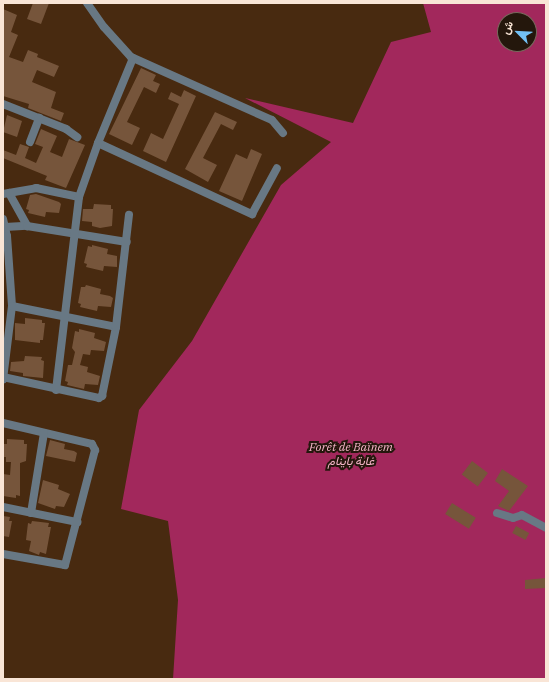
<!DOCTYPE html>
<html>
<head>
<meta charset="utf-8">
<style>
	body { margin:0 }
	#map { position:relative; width:549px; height:682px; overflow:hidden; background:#482a10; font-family:"IBM Plex Serif",Vazirmatn,serif }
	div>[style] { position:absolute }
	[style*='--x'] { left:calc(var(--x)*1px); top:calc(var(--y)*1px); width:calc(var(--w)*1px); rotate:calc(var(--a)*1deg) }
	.forest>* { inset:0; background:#a2285c }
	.building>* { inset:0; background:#76553b; transform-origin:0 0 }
	.minor>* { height:8px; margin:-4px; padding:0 4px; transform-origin:4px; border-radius:4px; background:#687884 }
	span { translate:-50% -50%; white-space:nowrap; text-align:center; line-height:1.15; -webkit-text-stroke:4px #24170c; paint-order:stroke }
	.park-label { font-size:12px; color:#f4b4c7; font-style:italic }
	.frame { position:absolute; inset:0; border:4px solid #f9e5d6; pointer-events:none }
	.north { position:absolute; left:497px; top:12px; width:40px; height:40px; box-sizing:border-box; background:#24170c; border:1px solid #79695d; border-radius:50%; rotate:294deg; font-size:11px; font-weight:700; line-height:16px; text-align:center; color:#f9e5d6 }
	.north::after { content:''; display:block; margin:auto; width:14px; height:18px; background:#73c1f5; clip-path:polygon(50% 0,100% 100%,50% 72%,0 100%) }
</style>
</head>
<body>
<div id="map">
	<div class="forest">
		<div style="clip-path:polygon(evenodd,423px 3px,546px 3px,546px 679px,173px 679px,178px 600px,168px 521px,121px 509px,139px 410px,192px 341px,281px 185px,331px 142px,245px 98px,353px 123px,391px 42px,431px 32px,423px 3px,505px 20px,529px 20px,529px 44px,505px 44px,505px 20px)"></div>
	</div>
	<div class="building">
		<div style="clip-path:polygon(33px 3px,49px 3px,41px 24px,27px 19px)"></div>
		<div style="clip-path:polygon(3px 9px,17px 15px,11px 32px,18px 35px,9px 57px,23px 62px,28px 50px,38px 54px,37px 57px,59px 66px,54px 77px,37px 70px,32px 82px,56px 92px,51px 108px,64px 113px,61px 121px,28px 108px,29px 104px,3px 96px)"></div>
		<div style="clip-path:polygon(141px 68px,156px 75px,153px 81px,160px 84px,156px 93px,144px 87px,127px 122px,140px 128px,132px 145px,109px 134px)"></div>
		<div style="clip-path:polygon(184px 90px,196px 96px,166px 162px,143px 151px,151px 133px,163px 139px,179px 104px,168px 99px,171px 92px,181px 97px)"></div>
		<div style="clip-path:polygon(215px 112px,237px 122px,233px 130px,221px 124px,203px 158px,217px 165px,208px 182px,185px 169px)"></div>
		<div style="clip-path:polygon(7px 115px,22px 121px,17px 137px,3px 132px)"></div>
		<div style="clip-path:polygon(41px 129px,57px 136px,50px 152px,62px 157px,69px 139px,85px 145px,66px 188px,45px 180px,47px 176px,3px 158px,3px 150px,16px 155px,20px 144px,29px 147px,25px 158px,36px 163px,43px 147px,35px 144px)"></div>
		<div style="clip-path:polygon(251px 149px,262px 154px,242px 201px,219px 191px,236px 154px,247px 159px)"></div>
		<div style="clip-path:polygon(36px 194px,59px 202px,61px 204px,59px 213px,46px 212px,45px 217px,28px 213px,29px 210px,26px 209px,30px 195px)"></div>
		<div style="clip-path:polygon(94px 204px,111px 205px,111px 209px,113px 209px,112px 226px,100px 228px,92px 226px,92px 222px,82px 221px,83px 209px,93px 209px)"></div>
		<div style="clip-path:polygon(92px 245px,108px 249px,107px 254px,117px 256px,117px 267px,104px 266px,103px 271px,86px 267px,87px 264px,84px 263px,88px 246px,92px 247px)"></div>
		<div style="clip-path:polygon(86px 285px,101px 289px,100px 294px,110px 296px,113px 298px,111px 307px,98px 306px,97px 311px,80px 307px,81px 304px,78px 303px,81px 287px,85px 287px)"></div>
		<div style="clip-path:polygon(25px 318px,42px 320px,42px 323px,45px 323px,43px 340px,40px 340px,40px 343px,15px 340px,15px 323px,25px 324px)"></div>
		<div style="clip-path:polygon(79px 329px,95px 333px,94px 338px,106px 342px,104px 351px,91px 350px,90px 355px,83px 354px,80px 365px,88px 367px,87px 372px,100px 376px,98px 385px,85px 384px,84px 389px,67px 385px,68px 382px,65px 381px,68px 365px,72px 365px,75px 352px,72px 348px,75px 331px,79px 332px)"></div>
		<div style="clip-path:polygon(25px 356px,42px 357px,41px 360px,44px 361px,43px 378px,23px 376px,23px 373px,10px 371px,11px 362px,24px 361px)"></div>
		<div style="clip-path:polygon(7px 439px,24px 440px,24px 444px,27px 444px,26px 461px,20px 463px,20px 496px,16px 495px,16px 498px,3px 496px,3px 474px,10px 475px,11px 462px,6px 462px,6px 457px,3px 457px,3px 444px,7px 444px)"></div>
		<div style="clip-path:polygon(50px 440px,65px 444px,64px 449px,74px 451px,77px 453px,75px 462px,46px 456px)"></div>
		<div style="left:472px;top:461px;width:20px;height:17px;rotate:37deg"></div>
		<div style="clip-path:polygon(502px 469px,528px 486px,509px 511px,498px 506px,509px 491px,495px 481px)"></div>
		<div style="clip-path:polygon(43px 480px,59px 485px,58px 489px,70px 494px,64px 507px,56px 506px,55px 509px,38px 503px)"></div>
		<div style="left:452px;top:503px;width:28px;height:13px;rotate:32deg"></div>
		<div style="clip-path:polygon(3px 516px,10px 517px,9px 521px,12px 521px,9px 537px,3px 536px)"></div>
		<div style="clip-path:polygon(32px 521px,49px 523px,48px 527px,51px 527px,46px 554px,40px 552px,39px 555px,29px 551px,31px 541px,26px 540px,28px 523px,31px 524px)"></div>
		<div style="left:516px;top:526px;width:15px;height:8px;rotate:28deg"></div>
		<div style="clip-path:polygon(546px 578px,546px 588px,525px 589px,525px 580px)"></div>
	</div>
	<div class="minor">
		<div style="--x:87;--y:3;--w:29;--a:55"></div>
		<div style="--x:104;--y:27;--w:40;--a:48"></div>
		<div style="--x:131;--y:57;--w:154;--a:24.1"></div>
		<div style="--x:272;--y:120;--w:17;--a:50"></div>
		<div style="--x:3;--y:104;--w:68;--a:21.6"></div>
		<div style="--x:66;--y:129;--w:14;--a:36"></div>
		<div style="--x:30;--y:142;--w:26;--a:-69"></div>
		<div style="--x:98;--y:143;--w:170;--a:24.8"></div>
		<div style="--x:252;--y:214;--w:52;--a:-61.5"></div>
		<div style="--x:9;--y:193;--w:38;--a:61"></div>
		<div style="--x:3;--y:194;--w:34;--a:-10"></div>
		<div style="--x:36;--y:188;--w:44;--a:11.8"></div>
		<div style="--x:3;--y:219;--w:17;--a:77"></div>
		<div style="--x:7;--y:236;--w:70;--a:85.9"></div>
		<div style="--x:12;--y:306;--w:74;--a:97"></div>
		<div style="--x:5;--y:227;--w:22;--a:-3"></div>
		<div style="--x:27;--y:226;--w:101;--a:9.1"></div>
		<div style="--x:12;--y:306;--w:106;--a:11.4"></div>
		<div style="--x:3;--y:377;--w:98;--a:12.3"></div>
		<div style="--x:99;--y:398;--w:4;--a:-34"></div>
		<div style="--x:102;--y:396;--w:70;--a:-78.5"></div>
		<div style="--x:116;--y:327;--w:113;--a:-83.4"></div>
		<div style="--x:56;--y:390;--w:194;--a:-83.2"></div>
		<div style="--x:79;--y:197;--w:57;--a:-70.6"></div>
		<div style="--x:98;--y:143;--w:92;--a:-67.6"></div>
		<div style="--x:3;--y:423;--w:91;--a:13.3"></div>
		<div style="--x:92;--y:444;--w:7;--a:63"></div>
		<div style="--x:95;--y:450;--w:119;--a:104.6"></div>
		<div style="--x:65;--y:565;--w:63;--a:-169.9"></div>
		<div style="--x:3;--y:507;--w:76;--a:11.5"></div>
		<div style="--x:31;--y:513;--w:81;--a:-80.8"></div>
		<div style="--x:497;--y:513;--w:17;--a:17"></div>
		<div style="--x:513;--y:518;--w:9;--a:-18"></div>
		<div style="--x:522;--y:515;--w:27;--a:28"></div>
	</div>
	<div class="park-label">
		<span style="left:351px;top:454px">Forêt de Baïnem<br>غابة باينام</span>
	</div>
	<div class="frame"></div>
	<div class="north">ش</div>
</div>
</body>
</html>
